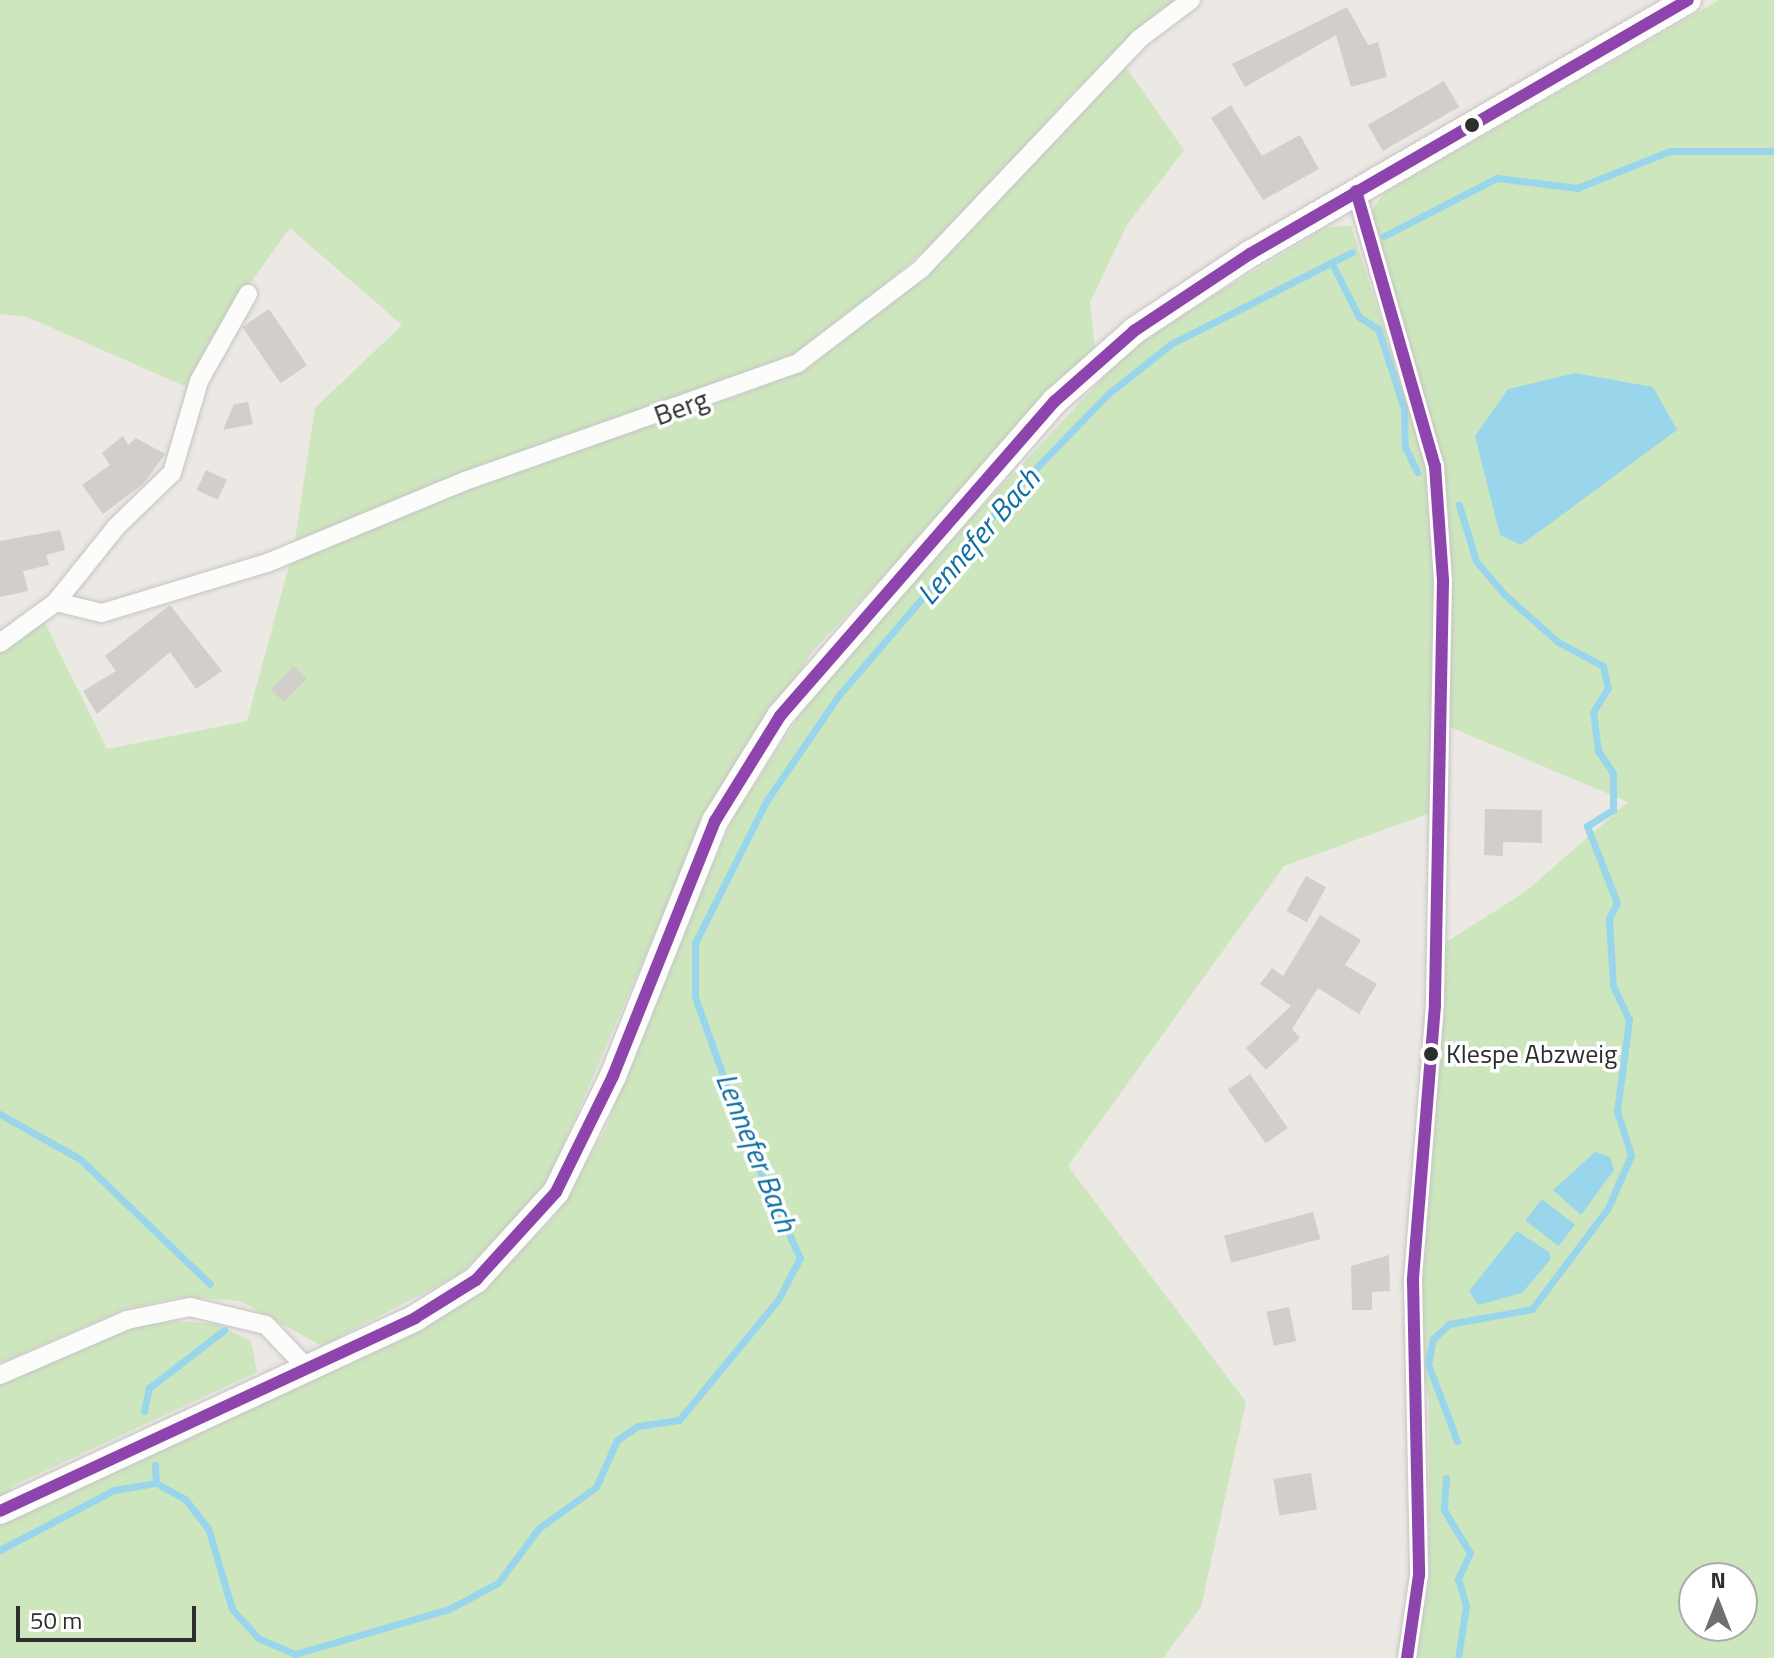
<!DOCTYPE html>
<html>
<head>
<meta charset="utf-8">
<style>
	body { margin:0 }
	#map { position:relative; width:1774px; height:1658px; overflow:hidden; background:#ece8e4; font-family:"Titillium Web",sans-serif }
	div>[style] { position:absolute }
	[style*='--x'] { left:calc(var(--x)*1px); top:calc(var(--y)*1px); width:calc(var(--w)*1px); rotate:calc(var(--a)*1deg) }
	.green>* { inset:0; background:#cee6be }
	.water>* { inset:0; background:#99d6ec; transform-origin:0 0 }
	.stream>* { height:7px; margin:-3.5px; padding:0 3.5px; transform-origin:3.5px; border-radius:3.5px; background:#99d6ec }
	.building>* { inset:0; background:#d1cecb; transform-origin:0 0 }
	.roads { filter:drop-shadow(0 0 2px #c5c4c5) drop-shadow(0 0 2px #c5c4c5) }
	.street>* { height:18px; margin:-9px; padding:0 9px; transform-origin:9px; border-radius:9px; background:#fcfcfb }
	.secondary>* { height:26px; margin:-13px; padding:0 13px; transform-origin:13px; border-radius:13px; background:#fcfcfb }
	.bus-1>* { height:12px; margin:-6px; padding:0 6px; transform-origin:6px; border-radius:6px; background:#8e44ad }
	.dots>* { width:22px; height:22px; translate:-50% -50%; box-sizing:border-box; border:4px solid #fff; border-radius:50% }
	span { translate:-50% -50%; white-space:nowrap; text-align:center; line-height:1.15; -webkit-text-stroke:7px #fff; paint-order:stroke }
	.bus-label { font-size:26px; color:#2e2e2e }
	.left { translate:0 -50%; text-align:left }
	.street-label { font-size:28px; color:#2e2e2e }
	.water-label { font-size:30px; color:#0d6fa3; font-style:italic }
	.north { position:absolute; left:1678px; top:1562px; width:80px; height:80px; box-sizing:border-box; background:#fff; border:2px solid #ababab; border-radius:50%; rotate:0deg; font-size:22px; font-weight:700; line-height:32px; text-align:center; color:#2e2e2e }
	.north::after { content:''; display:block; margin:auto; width:28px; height:36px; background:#706f6e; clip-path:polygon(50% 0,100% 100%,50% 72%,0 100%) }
	.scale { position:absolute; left:16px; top:1606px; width:180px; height:36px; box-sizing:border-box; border:4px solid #2e2e2e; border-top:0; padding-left:10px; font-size:24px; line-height:28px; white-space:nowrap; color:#2e2e2e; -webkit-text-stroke:6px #fff; paint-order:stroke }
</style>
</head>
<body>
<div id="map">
	<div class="green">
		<div style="clip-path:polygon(0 0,1183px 0,1074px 91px,971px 211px,806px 351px,294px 547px,315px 408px,402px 325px,290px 228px,227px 315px,189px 388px,27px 317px,0 314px)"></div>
		<div style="clip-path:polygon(evenodd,1719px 0,1774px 0,1774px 1658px,1414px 1658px,1429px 1584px,1429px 1400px,1409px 1312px,1440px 946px,1525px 892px,1628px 802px,1445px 725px,1447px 538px,1370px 213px,1385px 192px,1719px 0,1694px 1578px,1742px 1578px,1742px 1626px,1694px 1626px,1694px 1578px)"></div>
		<div style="clip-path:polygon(1121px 60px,1184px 150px,1127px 225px,1090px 302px,1095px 349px,812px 652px,707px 813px,540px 1199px,458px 1275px,322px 1346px,240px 1301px,182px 1297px,126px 1309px,0 1363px,0 648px,44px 621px,107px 749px,247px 721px,291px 558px,382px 517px,751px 391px,809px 356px,931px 257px)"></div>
		<div style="clip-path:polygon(1351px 226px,1426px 460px,1435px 532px,1430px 813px,1284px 866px,1068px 1166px,1246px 1402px,1201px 1607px,1163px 1658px,0 1658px,0 1381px,150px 1319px,216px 1324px,251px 1341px,257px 1372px,10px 1487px,17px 1515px,470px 1299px,553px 1219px,606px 1129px,669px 960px,736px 813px,833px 665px,1135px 344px,1326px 227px)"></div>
	</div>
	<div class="water">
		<div style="clip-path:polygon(1575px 373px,1653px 387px,1677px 430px,1521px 545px,1500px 535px,1475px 436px,1508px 389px)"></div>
		<div style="clip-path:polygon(1595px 1152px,1610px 1157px,1614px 1170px,1581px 1215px,1553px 1190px)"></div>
		<div style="left:1542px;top:1199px;width:42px;height:27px;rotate:38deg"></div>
		<div style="clip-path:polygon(1517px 1231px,1550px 1253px,1550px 1260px,1522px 1293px,1478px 1305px,1469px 1291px)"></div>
	</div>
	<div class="stream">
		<div style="--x:1384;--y:236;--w:127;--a:-27.2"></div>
		<div style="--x:1497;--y:178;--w:81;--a:7.1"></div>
		<div style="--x:1577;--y:188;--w:100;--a:-21.7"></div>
		<div style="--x:1670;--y:151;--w:104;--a:0"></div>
		<div style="--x:1331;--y:262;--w:62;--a:63"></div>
		<div style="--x:1359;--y:317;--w:22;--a:32"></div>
		<div style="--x:1378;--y:329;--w:83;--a:71.8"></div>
		<div style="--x:1404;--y:408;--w:39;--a:89"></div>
		<div style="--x:1405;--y:447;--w:28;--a:64"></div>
		<div style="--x:0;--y:1114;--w:92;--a:29.4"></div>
		<div style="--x:80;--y:1159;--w:180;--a:43.9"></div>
		<div style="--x:144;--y:1411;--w:24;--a:-78"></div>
		<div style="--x:149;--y:1388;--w:95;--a:-37.7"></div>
		<div style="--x:1457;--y:1441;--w:82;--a:-110.6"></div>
		<div style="--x:1428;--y:1364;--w:25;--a:-79"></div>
		<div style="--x:1433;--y:1339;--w:22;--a:-43"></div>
		<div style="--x:1449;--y:1324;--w:84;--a:-10.2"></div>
		<div style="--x:1532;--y:1309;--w:126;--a:-53"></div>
		<div style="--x:1608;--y:1208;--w:58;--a:-66.5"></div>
		<div style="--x:1631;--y:1155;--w:46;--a:-107.7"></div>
		<div style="--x:1617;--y:1111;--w:92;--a:-82.5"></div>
		<div style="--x:1629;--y:1020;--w:38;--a:-115"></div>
		<div style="--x:1613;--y:986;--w:68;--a:-93.4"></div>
		<div style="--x:1609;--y:918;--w:17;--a:-62"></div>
		<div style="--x:1617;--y:903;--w:83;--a:-111.3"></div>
		<div style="--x:1587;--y:826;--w:31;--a:-32"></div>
		<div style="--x:1613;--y:810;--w:37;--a:-90"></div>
		<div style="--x:1613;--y:773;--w:27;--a:-124"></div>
		<div style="--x:1598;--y:751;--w:39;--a:-97"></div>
		<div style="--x:1593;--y:712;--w:28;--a:-58"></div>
		<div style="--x:1608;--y:688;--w:23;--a:-103"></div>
		<div style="--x:1603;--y:666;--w:51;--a:-151.9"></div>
		<div style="--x:1558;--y:642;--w:71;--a:-138.4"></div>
		<div style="--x:1505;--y:595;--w:45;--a:-130.5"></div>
		<div style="--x:1476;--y:561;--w:59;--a:-106.9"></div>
		<div style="--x:155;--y:1465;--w:18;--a:87"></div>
		<div style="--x:1446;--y:1478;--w:32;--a:94"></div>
		<div style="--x:1444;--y:1510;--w:50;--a:58.8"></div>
		<div style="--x:1470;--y:1553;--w:29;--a:115"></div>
		<div style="--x:1458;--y:1579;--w:28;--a:73"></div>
		<div style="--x:1466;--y:1606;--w:53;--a:98.7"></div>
		<div style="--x:0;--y:1550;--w:129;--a:-27.8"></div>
		<div style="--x:114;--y:1490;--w:43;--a:-9.5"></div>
		<div style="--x:156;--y:1483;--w:33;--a:29"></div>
		<div style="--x:185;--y:1499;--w:37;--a:52"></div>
		<div style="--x:208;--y:1528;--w:84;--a:73.5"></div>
		<div style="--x:232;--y:1609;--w:39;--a:48"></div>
		<div style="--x:258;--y:1638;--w:40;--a:23.4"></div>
		<div style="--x:295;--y:1654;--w:160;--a:-16.3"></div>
		<div style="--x:449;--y:1609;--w:55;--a:-28"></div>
		<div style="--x:498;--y:1583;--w:69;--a:-53.3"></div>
		<div style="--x:539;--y:1528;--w:70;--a:-35.7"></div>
		<div style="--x:596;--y:1487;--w:51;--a:-65.9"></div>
		<div style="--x:617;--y:1440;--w:25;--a:-34"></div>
		<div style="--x:638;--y:1426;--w:41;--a:-8.3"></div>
		<div style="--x:679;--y:1420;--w:156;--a:-50.5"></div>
		<div style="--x:778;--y:1300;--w:47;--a:-62.4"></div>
		<div style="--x:800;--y:1258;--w:132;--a:-114.6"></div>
		<div style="--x:745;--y:1138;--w:150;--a:-109.5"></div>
		<div style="--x:695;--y:997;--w:54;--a:-90"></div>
		<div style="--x:695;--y:943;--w:160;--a:-63.3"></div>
		<div style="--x:767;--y:800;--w:127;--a:-55.6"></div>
		<div style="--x:839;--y:695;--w:265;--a:-49.4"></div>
		<div style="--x:1011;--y:494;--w:139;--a:-45.9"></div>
		<div style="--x:1108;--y:394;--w:80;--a:-38.4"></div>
		<div style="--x:1171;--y:344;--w:203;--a:-26.9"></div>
	</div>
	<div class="building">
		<div style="clip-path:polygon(1347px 7px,1368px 45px,1378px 42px,1387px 77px,1351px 87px,1336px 35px,1245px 87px,1232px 64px)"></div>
		<div style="left:1444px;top:81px;width:30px;height:88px;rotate:60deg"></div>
		<div style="clip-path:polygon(1231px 105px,1262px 156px,1300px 135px,1319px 169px,1263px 200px,1211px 118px)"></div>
		<div style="left:269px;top:309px;width:68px;height:32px;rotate:56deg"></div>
		<div style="clip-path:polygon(248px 402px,253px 424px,223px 430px,234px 404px)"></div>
		<div style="clip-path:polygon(123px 436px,128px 445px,136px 438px,165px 454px,143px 484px,103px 514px,82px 485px,110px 465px,102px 453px)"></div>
		<div style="left:206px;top:470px;width:23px;height:22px;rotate:25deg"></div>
		<div style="clip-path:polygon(60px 530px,65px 550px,46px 555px,49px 565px,23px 571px,28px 591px,0 597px,0 541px)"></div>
		<div style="clip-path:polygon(170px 605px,222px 671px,196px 689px,170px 652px,97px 714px,83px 691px,116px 671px,105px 656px)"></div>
		<div style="left:294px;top:666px;width:18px;height:33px;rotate:45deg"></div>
		<div style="clip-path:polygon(1485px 809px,1542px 810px,1542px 843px,1503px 842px,1503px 856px,1484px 855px)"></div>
		<div style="left:1306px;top:876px;width:23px;height:40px;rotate:29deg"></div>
		<div style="clip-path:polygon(1320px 915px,1361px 940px,1345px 965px,1377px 984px,1359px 1014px,1318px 988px,1292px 1029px,1300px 1038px,1266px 1070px,1246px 1048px,1291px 1006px,1260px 984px,1272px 968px,1283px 976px)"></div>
		<div style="left:1250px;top:1074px;width:66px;height:27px;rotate:55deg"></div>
		<div style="left:1313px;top:1212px;width:28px;height:92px;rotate:75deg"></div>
		<div style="clip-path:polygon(1389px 1255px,1390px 1291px,1372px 1292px,1372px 1310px,1352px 1310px,1351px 1266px)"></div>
		<div style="left:1289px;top:1307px;width:35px;height:23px;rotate:78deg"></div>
		<div style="left:1311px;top:1473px;width:37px;height:38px;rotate:81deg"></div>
	</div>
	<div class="roads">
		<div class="street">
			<div style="--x:1356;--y:191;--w:286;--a:74"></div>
			<div style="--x:1435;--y:466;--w:115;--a:86"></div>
			<div style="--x:1443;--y:581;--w:424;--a:91.1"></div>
			<div style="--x:1435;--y:1005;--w:277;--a:94.6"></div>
			<div style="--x:1413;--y:1281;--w:294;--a:88.8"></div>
			<div style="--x:1419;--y:1575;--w:84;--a:98.2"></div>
			<div style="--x:56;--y:602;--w:47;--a:13.4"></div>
			<div style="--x:102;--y:613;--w:172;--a:-16.9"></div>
			<div style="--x:267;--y:563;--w:214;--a:-22.5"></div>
			<div style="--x:465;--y:481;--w:353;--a:-19.5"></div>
			<div style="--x:798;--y:363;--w:155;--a:-37.4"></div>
			<div style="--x:921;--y:269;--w:317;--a:-46.5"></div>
			<div style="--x:1139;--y:39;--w:65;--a:-36.9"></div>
			<div style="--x:0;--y:643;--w:69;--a:-36.2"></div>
			<div style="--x:56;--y:602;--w:96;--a:-51.3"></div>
			<div style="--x:116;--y:527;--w:78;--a:-44"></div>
			<div style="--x:172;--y:473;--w:96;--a:-73.6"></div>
			<div style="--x:199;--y:381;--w:100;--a:-60.6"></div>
			<div style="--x:0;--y:1375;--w:138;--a:-23.4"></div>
			<div style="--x:127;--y:1320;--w:64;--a:-11.7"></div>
			<div style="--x:190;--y:1307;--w:78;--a:13.3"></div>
			<div style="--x:266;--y:1325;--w:58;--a:46.4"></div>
		</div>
		<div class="secondary">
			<div style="--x:0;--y:1511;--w:458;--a:-24.9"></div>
			<div style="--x:415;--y:1318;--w:72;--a:-31.9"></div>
			<div style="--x:476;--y:1280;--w:119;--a:-47.7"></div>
			<div style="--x:556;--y:1192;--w:129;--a:-63.8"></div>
			<div style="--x:613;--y:1076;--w:275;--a:-68.2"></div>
			<div style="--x:715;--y:821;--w:123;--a:-58.2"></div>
			<div style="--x:780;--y:716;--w:418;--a:-48.9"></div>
			<div style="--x:1055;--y:401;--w:106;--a:-41.5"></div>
			<div style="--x:1134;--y:331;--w:139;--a:-33.6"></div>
			<div style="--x:1250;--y:254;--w:506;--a:-30.11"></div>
		</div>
	</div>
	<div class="bus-1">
		<div style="--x:1356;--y:191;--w:286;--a:74"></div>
		<div style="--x:1435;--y:466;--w:115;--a:86"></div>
		<div style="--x:1443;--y:581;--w:424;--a:91.1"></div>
		<div style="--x:1435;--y:1005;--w:277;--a:94.6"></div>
		<div style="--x:1413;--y:1281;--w:294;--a:88.8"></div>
		<div style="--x:1419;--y:1575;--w:84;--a:98.2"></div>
		<div style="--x:0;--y:1511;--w:458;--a:-24.9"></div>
		<div style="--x:415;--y:1318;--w:72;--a:-31.9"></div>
		<div style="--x:476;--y:1280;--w:119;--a:-47.7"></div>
		<div style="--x:556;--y:1192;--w:129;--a:-63.8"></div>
		<div style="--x:613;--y:1076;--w:275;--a:-68.2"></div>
		<div style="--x:715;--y:821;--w:123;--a:-58.2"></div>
		<div style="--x:780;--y:716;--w:418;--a:-48.9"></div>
		<div style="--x:1055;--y:401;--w:106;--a:-41.5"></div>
		<div style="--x:1134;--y:331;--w:139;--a:-33.6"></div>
		<div style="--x:1250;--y:254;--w:506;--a:-30.11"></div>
	</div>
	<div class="dots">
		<div style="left:1472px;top:125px;background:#2e2e2e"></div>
		<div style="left:1431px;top:1054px;background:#2e2e2e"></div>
	</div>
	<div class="bus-label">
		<span class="left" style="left:1446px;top:1054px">Klespe Abzweig</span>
	</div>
	<div class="street-label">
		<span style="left:681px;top:407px;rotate:-20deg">Berg</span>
	</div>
	<div class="water-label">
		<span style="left:978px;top:536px;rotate:-49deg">Lennefer Bach</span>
		<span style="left:757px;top:1152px;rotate:68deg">Lennefer Bach</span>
	</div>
	<div class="north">N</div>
	<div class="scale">50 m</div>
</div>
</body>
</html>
